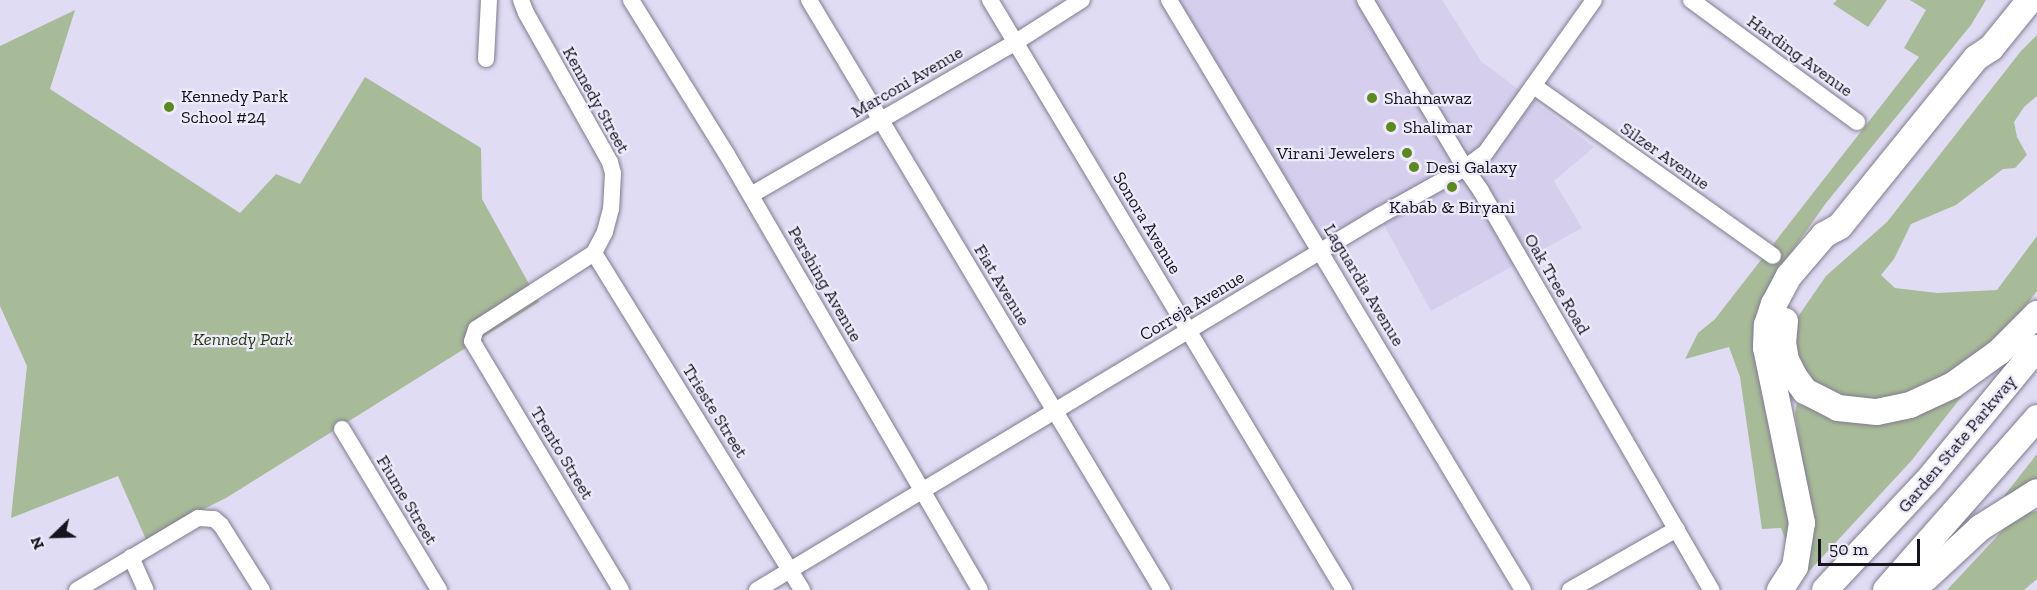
<!DOCTYPE html>
<html>
<head>
<meta charset="utf-8">
<style>
	body { margin:0 }
	#map { position:relative; width:2037px; height:590px; overflow:hidden; background:#e0dcf3; font-family:"Zilla Slab",serif }
	div>[style] { position:absolute }
	[style*='--x'] { left:calc(var(--x)*1px); top:calc(var(--y)*1px); width:calc(var(--w)*1px); rotate:calc(var(--a)*1deg) }
	.built>* { inset:0; background:#d5cfed }
	.green>* { inset:0; background:#a8bb98 }
	.roads { filter:drop-shadow(0 0 2px #807c90) drop-shadow(0 0 2px #807c90) }
	.minor>* { height:16px; margin:-8px; padding:0 8px; transform-origin:8px; border-radius:8px; background:#fff }
	.highway>* { height:26px; margin:-13px; padding:0 13px; transform-origin:13px; border-radius:13px; background:#fff }
	.dots>* { width:16px; height:16px; translate:-50% -50%; box-sizing:border-box; border:3px solid #edeafc; border-radius:50% }
	span { translate:-50% -50%; white-space:nowrap; text-align:center; line-height:1.15; -webkit-text-stroke:4.5px #edeafc; paint-order:stroke }
	.street-label { font-size:18px; color:#16151d }
	.poi-label { font-size:18px; color:#16151d }
	.left { translate:0 -50%; text-align:left }
	.right { translate:-100% -50%; text-align:right }
	.park-label { font-size:18px; color:#293f0e; font-style:italic }
	.north { position:absolute; left:24px; top:506px; width:60px; height:60px; -webkit-text-stroke:4px #edeafc; paint-order:stroke; rotate:247deg; font-size:16px; font-weight:700; line-height:24px; text-align:center; color:#16151d }
	.north::after { content:''; display:block; margin:auto; width:21px; height:27px; background:#16151d; clip-path:polygon(50% 0,100% 100%,50% 72%,0 100%) }
	.scale { position:absolute; left:1818px; top:539px; width:102px; height:27px; box-sizing:border-box; border:3px solid #16151d; border-top:0; padding-left:8px; font-size:18px; line-height:21px; white-space:nowrap; color:#16151d; -webkit-text-stroke:4px #edeafc; paint-order:stroke }
</style>
</head>
<body>
<div id="map">
	<div class="built">
		<div style="clip-path:polygon(1169px 0,1442px 0,1481px 61px,1594px 147px,1554px 181px,1582px 228px,1431px 311px,1379px 216px,1322px 252px)"></div>
	</div>
	<div class="green">
		<div style="clip-path:polygon(1837px 0,1887px 0,1868px 27px,1833px 4px)"></div>
		<div style="clip-path:polygon(1910px 0,1986px 0,1971px 25px,1826px 203px,1790px 254px,1770px 290px,1790px 510px,1789px 549px,1781px 528px,1762px 529px,1740px 377px,1729px 347px,1685px 359px,1698px 333px,1715px 319px,1919px 57px,1904px 48px,1926px 10px)"></div>
		<div style="clip-path:polygon(75px 10px,50px 89px,240px 213px,276px 174px,300px 184px,365px 77px,481px 148px,482px 199px,539px 302px,226px 498px,184px 519px,148px 544px,118px 476px,11px 518px,27px 366px,0 306px,0 46px)"></div>
		<div style="clip-path:polygon(2037px 35px,2037px 96px,2024px 107px,2014px 122px,2017px 137px,2027px 155px,2015px 168px,2003px 169px,1956px 205px,1911px 224px,1894px 259px,1881px 275px,1895px 288px,1937px 293px,1997px 290px,2037px 236px,2037px 291px,2012px 324px,1965px 365px,1913px 394px,1862px 404px,1818px 388px,1799px 363px,1795px 342px,1797px 318px,1826px 276px,1887px 222px,2021px 51px)"></div>
		<div style="clip-path:polygon(1969px 387px,1912px 460px,1801px 580px,1802px 462px,1795px 413px,1797px 403px,1828px 415px)"></div>
		<div style="clip-path:polygon(2037px 454px,2037px 486px,2009px 498px,2004px 496px)"></div>
		<div style="clip-path:polygon(2037px 511px,2037px 579px,2024px 590px,1947px 590px,2017px 515px)"></div>
	</div>
	<div class="roads">
		<div class="minor">
			<div style="--x:521;--y:0;--w:14;--a:69"></div>
			<div style="--x:526;--y:13;--w:171;--a:60.6"></div>
			<div style="--x:610;--y:162;--w:11;--a:75"></div>
			<div style="--x:613;--y:173;--w:36;--a:93"></div>
			<div style="--x:611;--y:209;--w:24;--a:105"></div>
			<div style="--x:605;--y:232;--w:24;--a:118"></div>
			<div style="--x:594;--y:253;--w:140;--a:147.2"></div>
			<div style="--x:476;--y:329;--w:13;--a:108"></div>
			<div style="--x:472;--y:341;--w:290;--a:59.1"></div>
			<div style="--x:631;--y:0;--w:180;--a:58.2"></div>
			<div style="--x:726;--y:153;--w:505;--a:59.83"></div>
			<div style="--x:809;--y:0;--w:688;--a:59.11"></div>
			<div style="--x:990;--y:0;--w:688;--a:59.04"></div>
			<div style="--x:1169;--y:0;--w:688;--a:59.04"></div>
			<div style="--x:1365;--y:0;--w:196;--a:59.2"></div>
			<div style="--x:1465;--y:168;--w:28;--a:55"></div>
			<div style="--x:1481;--y:191;--w:461;--a:60"></div>
			<div style="--x:1691;--y:0;--w:206;--a:36.3"></div>
			<div style="--x:486;--y:59;--w:59;--a:-87.1"></div>
			<div style="--x:1534;--y:86;--w:293;--a:35.4"></div>
			<div style="--x:751;--y:195;--w:306;--a:-30"></div>
			<div style="--x:1016;--y:42;--w:78;--a:-32.5"></div>
			<div style="--x:594;--y:253;--w:396;--a:58.3"></div>
			<div style="--x:342;--y:429;--w:188;--a:58.9"></div>
			<div style="--x:131;--y:557;--w:36;--a:66"></div>
			<div style="--x:77;--y:590;--w:141;--a:-30.8"></div>
			<div style="--x:198;--y:518;--w:16;--a:4"></div>
			<div style="--x:214;--y:519;--w:9;--a:41"></div>
			<div style="--x:221;--y:525;--w:77;--a:57.8"></div>
			<div style="--x:757;--y:590;--w:726;--a:-31.02"></div>
			<div style="--x:1379;--y:216;--w:98;--a:-29.2"></div>
			<div style="--x:1465;--y:168;--w:26;--a:-37"></div>
			<div style="--x:1486;--y:152;--w:186;--a:-54.6"></div>
			<div style="--x:1570;--y:590;--w:123;--a:-29.7"></div>
		</div>
		<div class="highway">
			<div style="--x:1785;--y:321;--w:21;--a:95"></div>
			<div style="--x:1783;--y:342;--w:18;--a:81"></div>
			<div style="--x:1786;--y:360;--w:18;--a:63"></div>
			<div style="--x:1794;--y:376;--w:19;--a:54"></div>
			<div style="--x:1805;--y:391;--w:37;--a:27"></div>
			<div style="--x:1838;--y:408;--w:39;--a:6"></div>
			<div style="--x:1877;--y:412;--w:34;--a:-12"></div>
			<div style="--x:1910;--y:405;--w:47;--a:-24.9"></div>
			<div style="--x:1953;--y:385;--w:57;--a:-35.7"></div>
			<div style="--x:1999;--y:352;--w:54;--a:-45"></div>
			<div style="--x:1895;--y:581;--w:31;--a:-6"></div>
			<div style="--x:1926;--y:578;--w:74;--a:-42.8"></div>
			<div style="--x:1980;--y:528;--w:67;--a:-32.3"></div>
			<div style="--x:1780;--y:590;--w:27;--a:-57"></div>
			<div style="--x:1795;--y:567;--w:45;--a:-81"></div>
			<div style="--x:1802;--y:523;--w:179;--a:-101.6"></div>
			<div style="--x:1766;--y:348;--w:23;--a:-88"></div>
			<div style="--x:1767;--y:325;--w:22;--a:-72"></div>
			<div style="--x:1774;--y:304;--w:32;--a:-62"></div>
			<div style="--x:1789;--y:276;--w:54;--a:-49.5"></div>
			<div style="--x:1824;--y:235;--w:18;--a:-29"></div>
			<div style="--x:1840;--y:226;--w:216;--a:-51"></div>
			<div style="--x:1976;--y:58;--w:18;--a:-34"></div>
			<div style="--x:1991;--y:48;--w:62;--a:-50.9"></div>
			<div style="--x:1825;--y:590;--w:152;--a:-46.9"></div>
			<div style="--x:1929;--y:479;--w:170;--a:-50.5"></div>
			<div style="--x:1886;--y:590;--w:229;--a:-48.7"></div>
		</div>
	</div>
	<div class="dots">
		<div style="left:1372px;top:98px;background:#5c891b"></div>
		<div style="left:169px;top:107px;background:#5c891b"></div>
		<div style="left:1391px;top:127px;background:#5c891b"></div>
		<div style="left:1407px;top:153px;background:#5c891b"></div>
		<div style="left:1414px;top:167px;background:#5c891b"></div>
		<div style="left:1452px;top:187px;background:#5c891b"></div>
	</div>
	<div class="street-label">
		<span style="left:1800px;top:56px;rotate:36deg">Harding Avenue</span>
		<span style="left:907px;top:82px;rotate:-30deg">Marconi Avenue</span>
		<span style="left:596px;top:100px;rotate:61deg">Kennedy Street</span>
		<span style="left:1665px;top:156px;rotate:35deg">Silzer Avenue</span>
		<span style="left:1147px;top:223px;rotate:59deg">Sonora Avenue</span>
		<span style="left:825px;top:284px;rotate:60deg">Pershing Avenue</span>
		<span style="left:1557px;top:284px;rotate:60deg">Oak Tree Road</span>
		<span style="left:1002px;top:285px;rotate:59deg">Fiat Avenue</span>
		<span style="left:1364px;top:285px;rotate:59deg">Laguardia Avenue</span>
		<span style="left:1192px;top:306px;rotate:-31deg">Correja Avenue</span>
		<span style="left:715px;top:411px;rotate:58deg">Trieste Street</span>
		<span style="left:1957px;top:444px;rotate:-50deg">Garden State Parkway</span>
		<span style="left:562px;top:453px;rotate:59deg">Trento Street</span>
		<span style="left:407px;top:500px;rotate:59deg">Fiume Street</span>
	</div>
	<div class="poi-label">
		<span class="left" style="left:181px;top:107px">Kennedy Park<br>School #24</span>
		<span class="left" style="left:1384px;top:98px">Shahnawaz</span>
		<span class="left" style="left:1403px;top:127px">Shalimar</span>
		<span class="right" style="left:1395px;top:153px">Virani Jewelers</span>
		<span class="left" style="left:1426px;top:167px">Desi Galaxy</span>
		<span style="left:1452px;top:207px">Kabab &amp; Biryani</span>
	</div>
	<div class="park-label">
		<span style="left:243px;top:339px">Kennedy Park</span>
	</div>
	<div class="north">N</div>
	<div class="scale">50 m</div>
</div>
</body>
</html>
